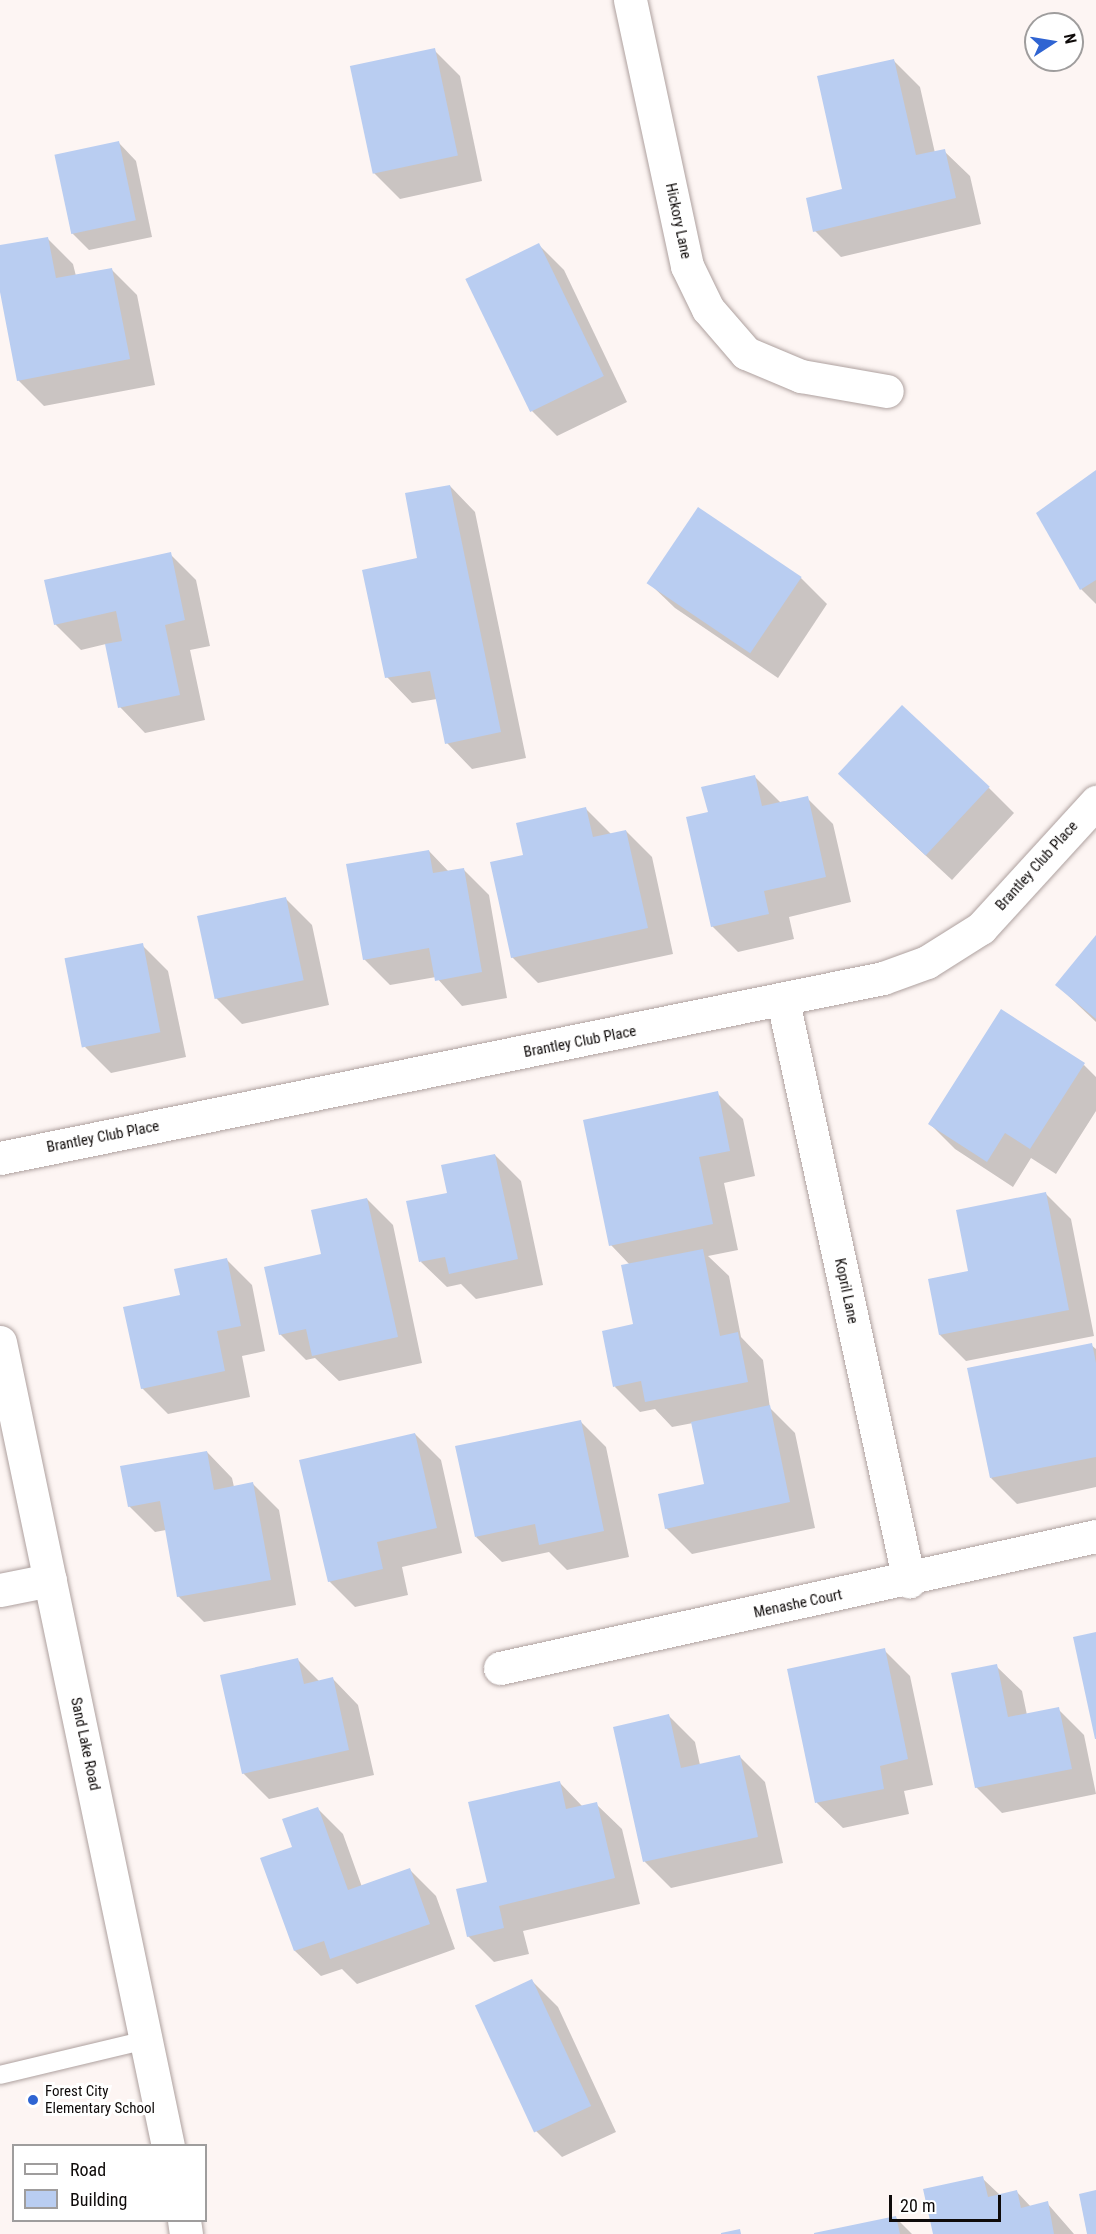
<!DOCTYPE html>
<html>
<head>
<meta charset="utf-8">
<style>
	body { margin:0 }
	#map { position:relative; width:1096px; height:2234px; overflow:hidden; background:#fdf5f3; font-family:"Roboto Condensed",sans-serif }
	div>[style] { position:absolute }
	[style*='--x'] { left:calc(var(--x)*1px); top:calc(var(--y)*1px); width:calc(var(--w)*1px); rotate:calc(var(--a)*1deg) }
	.shadow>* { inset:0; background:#0003 }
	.building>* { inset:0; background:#b9cdf1; transform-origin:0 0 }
	.roads { filter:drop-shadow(0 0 2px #aea19f) drop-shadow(0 0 2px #aea19f) }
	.service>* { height:18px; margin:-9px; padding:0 9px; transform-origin:9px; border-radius:9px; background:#fff }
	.minor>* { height:33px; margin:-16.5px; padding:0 16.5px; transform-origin:16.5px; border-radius:16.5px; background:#fff }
	.tertiary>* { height:33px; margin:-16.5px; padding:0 16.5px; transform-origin:16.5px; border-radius:16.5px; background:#fff }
	.dots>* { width:16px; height:16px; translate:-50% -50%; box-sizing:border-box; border:3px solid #fff; border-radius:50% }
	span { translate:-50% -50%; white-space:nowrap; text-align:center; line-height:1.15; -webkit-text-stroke:6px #fff; paint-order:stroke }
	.street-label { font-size:15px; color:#0f0b0a }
	.poi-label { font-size:15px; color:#0f0b0a }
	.left { translate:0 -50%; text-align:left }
	.legend { position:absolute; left:12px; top:2144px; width:195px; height:78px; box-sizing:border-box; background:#fff; border:2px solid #9f9d9d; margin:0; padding:8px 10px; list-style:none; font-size:18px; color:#0f0b0a }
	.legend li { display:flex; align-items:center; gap:12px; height:30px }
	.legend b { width:30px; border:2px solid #9f9d9d }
	.north { position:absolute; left:1024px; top:12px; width:60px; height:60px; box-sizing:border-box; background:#fff; border:2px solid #9f9d9d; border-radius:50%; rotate:78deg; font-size:16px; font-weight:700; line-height:24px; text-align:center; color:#0f0b0a }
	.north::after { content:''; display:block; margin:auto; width:21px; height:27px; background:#2f64d2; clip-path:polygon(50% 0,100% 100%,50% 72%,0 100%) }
	.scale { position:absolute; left:889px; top:2195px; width:112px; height:27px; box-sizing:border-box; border:3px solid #0f0b0a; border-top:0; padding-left:8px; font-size:18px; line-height:21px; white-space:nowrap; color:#0f0b0a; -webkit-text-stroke:4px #fff; paint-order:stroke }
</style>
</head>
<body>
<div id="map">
	<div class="shadow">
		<div style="clip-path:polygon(434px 50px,460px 76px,482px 181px,400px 199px,374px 173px)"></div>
		<div style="clip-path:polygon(894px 61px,920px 87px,935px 153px,944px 151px,970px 176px,981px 224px,841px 257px,815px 231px,844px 191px)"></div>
		<div style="clip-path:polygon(119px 143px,136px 161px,152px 237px,89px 250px,71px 232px)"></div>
		<div style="clip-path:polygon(47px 238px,73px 264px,76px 276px,112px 270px,137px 295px,155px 385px,44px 406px,18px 380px,0 284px,0 247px)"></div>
		<div style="clip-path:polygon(538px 244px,564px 270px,627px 402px,557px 436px,531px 410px)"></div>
		<div style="clip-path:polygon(1096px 472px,1096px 604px,1081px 589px)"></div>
		<div style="clip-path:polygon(450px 486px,475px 512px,526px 758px,472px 769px,447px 743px,437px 699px,412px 703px,387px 677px,418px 559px)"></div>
		<div style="clip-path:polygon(170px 554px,196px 580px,210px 646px,190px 650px,205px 720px,145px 733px,120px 707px,106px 644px,81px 650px,55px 624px)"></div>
		<div style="clip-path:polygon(801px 578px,827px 604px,778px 678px,675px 608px,649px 583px)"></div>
		<div style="clip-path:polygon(754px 776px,780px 802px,807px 798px,833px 824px,851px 902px,789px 917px,794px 939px,738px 952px,712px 926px,709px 813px)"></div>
		<div style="clip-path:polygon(989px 788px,1014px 813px,952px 880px,866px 800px)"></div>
		<div style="clip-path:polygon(586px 809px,612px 835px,626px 831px,652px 857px,673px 954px,538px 983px,512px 957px,525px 857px)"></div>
		<div style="clip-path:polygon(429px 851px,449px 872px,463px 869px,489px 895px,507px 998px,462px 1006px,436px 977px,390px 985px,364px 959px)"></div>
		<div style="clip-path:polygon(286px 899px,312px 925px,329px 1005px,242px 1024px,216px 998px)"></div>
		<div style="clip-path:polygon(1096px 937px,1096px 1022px,1057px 985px)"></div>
		<div style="clip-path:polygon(142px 945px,168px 971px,186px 1057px,111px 1073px,85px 1047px)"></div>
		<div style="clip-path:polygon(1084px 1065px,1096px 1077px,1096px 1111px,1056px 1174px,1031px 1158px,1013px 1187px,955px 1149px,930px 1124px)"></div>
		<div style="clip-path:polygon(717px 1093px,743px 1119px,755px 1176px,724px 1183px,738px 1250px,708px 1256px,729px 1276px,741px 1337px,763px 1360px,770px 1408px,795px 1433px,815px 1528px,692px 1554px,666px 1528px,706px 1485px,693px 1423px,672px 1427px,655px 1409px,640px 1412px,615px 1387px,635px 1326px,630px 1265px,611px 1245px)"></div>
		<div style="clip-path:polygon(495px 1155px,521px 1181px,543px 1285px,476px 1299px,461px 1284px,447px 1287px,421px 1262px,448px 1194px)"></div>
		<div style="clip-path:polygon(1045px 1193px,1071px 1219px,1094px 1336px,966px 1361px,940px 1335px,929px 1280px,970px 1272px)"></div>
		<div style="clip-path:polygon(367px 1199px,393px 1225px,422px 1363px,339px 1381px,315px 1358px,306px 1360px,280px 1334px,323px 1256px)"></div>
		<div style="clip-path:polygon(226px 1259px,252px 1285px,265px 1351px,242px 1356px,250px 1397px,168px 1414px,142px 1388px,182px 1296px)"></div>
		<div style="clip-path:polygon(1091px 1345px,1096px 1349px,1096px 1487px,1017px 1504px,991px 1478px)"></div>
		<div style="clip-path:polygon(580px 1421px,606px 1447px,629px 1557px,567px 1570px,549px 1552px,502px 1562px,476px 1537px)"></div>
		<div style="clip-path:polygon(415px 1434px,441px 1460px,462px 1553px,402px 1567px,408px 1595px,355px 1607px,329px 1581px)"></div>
		<div style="clip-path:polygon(207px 1452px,232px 1478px,234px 1487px,253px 1484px,279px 1510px,296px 1605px,204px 1622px,178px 1596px,166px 1530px,155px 1532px,129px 1506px)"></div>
		<div style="clip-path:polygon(884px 1650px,910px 1676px,933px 1785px,904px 1791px,909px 1814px,843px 1828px,817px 1803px,789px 1670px)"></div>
		<div style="clip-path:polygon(298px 1660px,320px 1682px,333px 1679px,358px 1705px,374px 1775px,269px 1799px,243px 1773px)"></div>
		<div style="clip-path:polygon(996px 1666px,1022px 1691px,1027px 1715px,1058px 1709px,1084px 1735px,1096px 1794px,1002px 1813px,976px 1787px)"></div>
		<div style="clip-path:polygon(669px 1716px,695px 1742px,700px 1765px,739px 1756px,765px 1782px,783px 1863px,671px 1888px,645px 1862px,614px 1728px)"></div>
		<div style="clip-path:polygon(559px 1782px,583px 1807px,596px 1804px,622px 1829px,640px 1904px,523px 1931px,529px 1954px,494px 1962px,468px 1936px,488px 1883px)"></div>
		<div style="clip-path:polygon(317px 1808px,343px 1834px,362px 1887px,410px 1870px,436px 1896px,455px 1949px,357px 1984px,342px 1969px,321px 1976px,295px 1951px,294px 1847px)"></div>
		<div style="clip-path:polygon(532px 1981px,558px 2007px,616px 2132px,562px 2157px,536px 2131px)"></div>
		<div style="clip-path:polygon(982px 2178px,1000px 2195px,1017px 2192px,1031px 2207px,1047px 2203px,1074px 2234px,934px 2234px)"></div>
		<div style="clip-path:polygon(895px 2217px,912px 2234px,816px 2234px)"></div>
	</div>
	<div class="building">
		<div style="left:435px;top:48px;width:110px;height:87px;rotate:78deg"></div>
		<div style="clip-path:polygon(894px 59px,916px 155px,945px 149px,956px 198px,813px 232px,806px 198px,842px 189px,817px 76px)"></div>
		<div style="left:119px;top:141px;width:81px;height:66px;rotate:78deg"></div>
		<div style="clip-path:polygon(48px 237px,56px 278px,112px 268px,130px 359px,17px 381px,0 292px,0 245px)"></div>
		<div style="left:539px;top:243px;width:148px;height:82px;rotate:64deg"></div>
		<div style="clip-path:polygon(1096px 470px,1096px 580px,1080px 590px,1036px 513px)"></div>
		<div style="clip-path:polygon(450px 485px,501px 732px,445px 744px,430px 671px,385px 678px,362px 570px,417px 558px,405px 493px)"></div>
		<div style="left:698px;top:507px;width:125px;height:92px;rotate:34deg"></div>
		<div style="clip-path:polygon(171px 552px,185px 620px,165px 625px,180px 695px,118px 708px,105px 644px,122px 641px,116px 611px,54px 625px,44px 580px)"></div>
		<div style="left:902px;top:705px;width:120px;height:94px;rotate:43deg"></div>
		<div style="clip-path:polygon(755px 775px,762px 806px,808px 796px,826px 877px,764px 891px,769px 914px,711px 927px,686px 817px,708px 812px,701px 787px)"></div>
		<div style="clip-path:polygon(586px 807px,593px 837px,626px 830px,648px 928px,511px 958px,490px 862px,523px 855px,516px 823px)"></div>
		<div style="clip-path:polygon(429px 850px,433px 873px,464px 868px,482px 972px,435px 981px,429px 948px,363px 960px,346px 864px)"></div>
		<div style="left:286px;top:897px;width:85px;height:91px;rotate:78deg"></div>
		<div style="clip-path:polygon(1096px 935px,1096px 1019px,1055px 985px)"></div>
		<div style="left:143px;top:943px;width:91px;height:80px;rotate:79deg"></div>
		<div style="clip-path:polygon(1001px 1009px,1085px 1063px,1030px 1149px,1005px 1133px,987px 1162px,928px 1124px)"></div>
		<div style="clip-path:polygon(718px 1091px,730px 1151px,699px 1157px,713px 1224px,609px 1246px,583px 1120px)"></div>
		<div style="clip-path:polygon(495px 1154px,518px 1259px,449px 1274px,445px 1257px,419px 1262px,406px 1201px,447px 1193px,441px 1165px)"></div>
		<div style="clip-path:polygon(1046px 1192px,1069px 1310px,939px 1335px,928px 1279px,968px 1271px,956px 1210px)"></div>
		<div style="clip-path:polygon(367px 1198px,398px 1337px,312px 1356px,306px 1329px,279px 1335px,264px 1267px,321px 1254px,311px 1210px)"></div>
		<div style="clip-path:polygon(703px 1249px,720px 1336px,738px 1332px,748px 1382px,645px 1402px,641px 1381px,613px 1387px,602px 1331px,633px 1324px,621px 1265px)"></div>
		<div style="clip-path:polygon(227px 1258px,241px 1326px,217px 1331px,225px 1371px,141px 1389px,123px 1307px,180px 1295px,174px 1269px)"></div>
		<div style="clip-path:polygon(1092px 1343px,1096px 1363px,1096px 1457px,990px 1478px,967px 1368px)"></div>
		<div style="clip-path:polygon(770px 1405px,790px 1502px,665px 1529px,658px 1494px,704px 1484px,691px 1422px)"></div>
		<div style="clip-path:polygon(581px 1420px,604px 1531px,539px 1545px,535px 1524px,475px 1537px,455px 1446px)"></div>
		<div style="clip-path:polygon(415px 1433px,437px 1528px,377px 1542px,383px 1569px,328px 1582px,299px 1460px)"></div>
		<div style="clip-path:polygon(207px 1451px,214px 1490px,253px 1482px,271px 1580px,177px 1597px,160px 1501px,128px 1507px,120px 1466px)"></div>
		<div style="clip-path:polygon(1096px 1632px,1096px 1739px,1095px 1739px,1073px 1637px)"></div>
		<div style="clip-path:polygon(885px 1648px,908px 1759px,880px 1766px,884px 1789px,815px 1803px,787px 1669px)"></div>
		<div style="clip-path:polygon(298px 1658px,304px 1684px,333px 1677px,349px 1750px,242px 1774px,220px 1675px)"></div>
		<div style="clip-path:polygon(997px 1664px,1008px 1717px,1059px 1707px,1072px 1769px,975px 1788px,951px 1673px)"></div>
		<div style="clip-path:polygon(669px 1714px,681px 1768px,740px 1755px,758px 1837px,643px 1862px,613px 1727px)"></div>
		<div style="clip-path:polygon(560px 1781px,566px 1809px,597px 1802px,615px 1878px,499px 1906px,504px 1928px,467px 1937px,456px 1889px,487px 1882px,468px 1802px)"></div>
		<div style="clip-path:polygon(318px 1807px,348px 1890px,410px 1868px,430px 1924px,330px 1959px,324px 1941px,294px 1951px,260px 1858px,292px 1847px,282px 1819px)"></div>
		<div style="left:532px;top:1979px;width:140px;height:63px;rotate:65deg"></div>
		<div style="clip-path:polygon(983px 2176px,988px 2197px,1017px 2190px,1021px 2208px,1048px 2201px,1054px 2234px,933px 2234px,923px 2189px)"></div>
		<div style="clip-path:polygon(1096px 2190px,1096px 2234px,1087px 2234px,1079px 2194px)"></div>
		<div style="clip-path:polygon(896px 2216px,900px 2234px,814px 2234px,814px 2233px)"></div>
		<div style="clip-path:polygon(740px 2229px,741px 2234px,721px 2234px,721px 2233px)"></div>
	</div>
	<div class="roads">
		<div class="service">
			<div style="--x:0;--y:2075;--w:150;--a:-13.5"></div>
		</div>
		<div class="minor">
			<div style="--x:630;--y:0;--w:272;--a:77.9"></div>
			<div style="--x:687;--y:266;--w:48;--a:64"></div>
			<div style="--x:708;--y:309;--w:58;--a:49.2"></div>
			<div style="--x:746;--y:353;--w:60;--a:22.7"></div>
			<div style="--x:801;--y:376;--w:87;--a:9.9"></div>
			<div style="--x:783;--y:1001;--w:594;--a:77.74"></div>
			<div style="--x:0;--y:1158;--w:901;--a:-11.52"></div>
			<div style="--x:883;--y:978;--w:47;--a:-20"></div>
			<div style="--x:927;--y:962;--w:64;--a:-32.2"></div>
			<div style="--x:981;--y:928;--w:171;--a:-47.6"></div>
			<div style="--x:0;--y:1590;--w:51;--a:-11.3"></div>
			<div style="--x:500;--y:1668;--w:610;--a:-12.49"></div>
		</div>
		<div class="tertiary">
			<div style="--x:0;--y:1342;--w:821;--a:78.2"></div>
			<div style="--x:184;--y:2220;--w:14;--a:82"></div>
		</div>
	</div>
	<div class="dots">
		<div style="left:33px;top:2100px;background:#2f64d2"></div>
	</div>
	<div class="street-label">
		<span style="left:678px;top:221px;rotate:78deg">Hickory Lane</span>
		<span style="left:1037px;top:866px;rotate:-48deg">Brantley Club Place</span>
		<span style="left:580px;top:1042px;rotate:-11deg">Brantley Club Place</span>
		<span style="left:103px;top:1137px;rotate:-11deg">Brantley Club Place</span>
		<span style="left:846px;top:1291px;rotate:78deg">Kopril Lane</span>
		<span style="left:798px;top:1604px;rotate:-12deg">Menashe Court</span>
		<span style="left:85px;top:1744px;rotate:78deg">Sand Lake Road</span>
	</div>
	<div class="poi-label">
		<span class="left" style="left:45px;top:2100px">Forest City<br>Elementary School</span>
	</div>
	<ul class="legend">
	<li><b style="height:8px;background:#fff"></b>Road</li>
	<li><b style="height:16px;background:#b9cdf1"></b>Building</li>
	</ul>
	<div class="north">N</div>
	<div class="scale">20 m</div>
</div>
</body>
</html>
